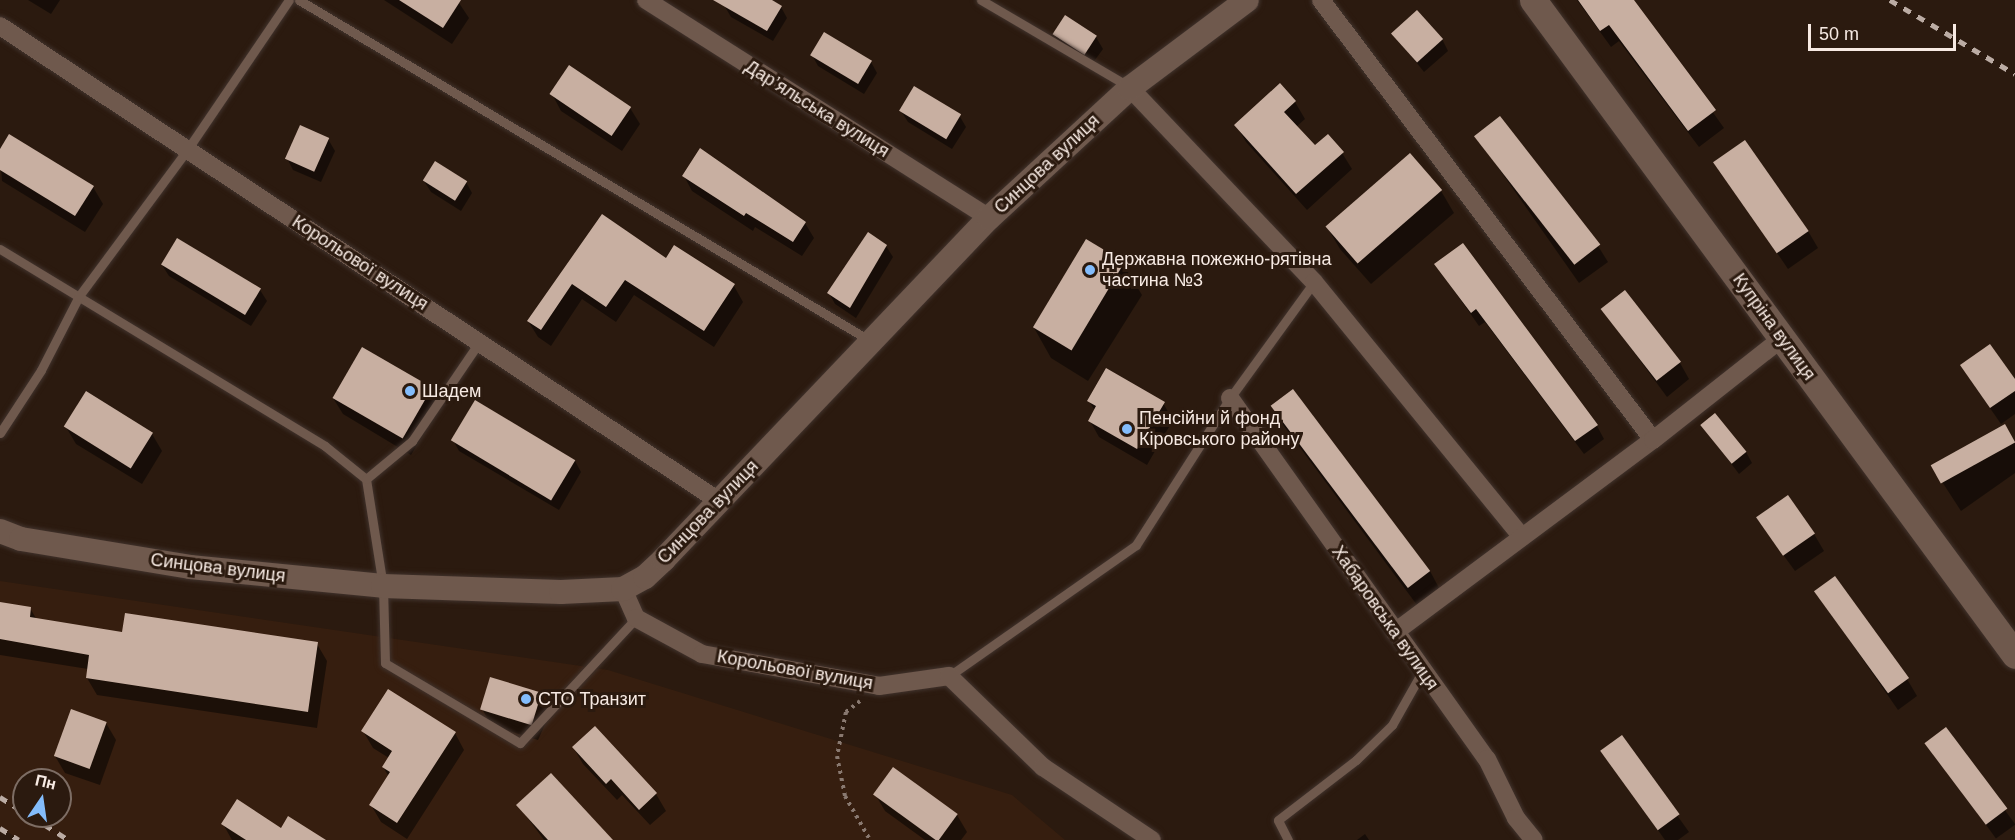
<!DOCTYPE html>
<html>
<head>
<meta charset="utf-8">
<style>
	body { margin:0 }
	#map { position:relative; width:2015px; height:840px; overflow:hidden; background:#2b1a0f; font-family:Helvetica,sans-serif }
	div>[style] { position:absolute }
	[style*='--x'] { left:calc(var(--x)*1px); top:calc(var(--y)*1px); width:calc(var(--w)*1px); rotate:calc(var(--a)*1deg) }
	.built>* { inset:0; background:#361e0f }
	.shadow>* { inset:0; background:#0007; transform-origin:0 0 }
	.building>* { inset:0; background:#c8afa1; transform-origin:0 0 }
	.path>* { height:4px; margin-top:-2px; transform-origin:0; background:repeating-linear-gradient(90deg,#897970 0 3px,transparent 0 7.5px) }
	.roads { filter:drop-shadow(0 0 2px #41332d) drop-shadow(0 0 2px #41332d) }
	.service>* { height:9px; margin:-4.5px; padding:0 4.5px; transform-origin:4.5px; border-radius:4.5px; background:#6f594d }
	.minor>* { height:18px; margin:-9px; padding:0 9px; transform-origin:9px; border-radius:9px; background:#6f594d }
	.tertiary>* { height:24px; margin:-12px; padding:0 12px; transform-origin:12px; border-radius:12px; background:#6f594d }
	.secondary>* { height:27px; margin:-13.5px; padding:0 13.5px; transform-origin:13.5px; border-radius:13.5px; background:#6f594d }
	.rail>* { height:4.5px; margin-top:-2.25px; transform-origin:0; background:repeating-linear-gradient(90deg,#bbaca4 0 8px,transparent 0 16px) }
	.dots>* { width:16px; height:16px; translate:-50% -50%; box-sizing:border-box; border:3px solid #2b1a0f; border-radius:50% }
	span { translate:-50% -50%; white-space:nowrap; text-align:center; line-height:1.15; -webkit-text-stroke:6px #2b1a0f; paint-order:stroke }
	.street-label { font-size:18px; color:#f7eae3 }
	.poi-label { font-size:18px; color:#f7eae3 }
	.left { translate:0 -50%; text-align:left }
	.north { position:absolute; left:12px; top:768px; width:60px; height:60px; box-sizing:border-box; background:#2b1a0f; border:2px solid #7d6d64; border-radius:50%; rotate:13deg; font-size:16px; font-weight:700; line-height:24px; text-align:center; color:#f7eae3 }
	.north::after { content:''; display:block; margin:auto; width:21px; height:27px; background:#83bcfb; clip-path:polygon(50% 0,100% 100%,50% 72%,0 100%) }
	.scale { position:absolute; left:1808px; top:24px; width:148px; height:27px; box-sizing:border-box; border:3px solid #f7eae3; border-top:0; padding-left:8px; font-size:18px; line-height:21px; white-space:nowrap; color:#f7eae3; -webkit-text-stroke:4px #2b1a0f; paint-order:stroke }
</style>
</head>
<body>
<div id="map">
	<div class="built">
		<div style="clip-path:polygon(evenodd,0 581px,608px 670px,1012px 795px,1065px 840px,20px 840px,0 827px,0 581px,24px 780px,60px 780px,60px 816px,24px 816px,24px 780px)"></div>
	</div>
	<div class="shadow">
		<div style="clip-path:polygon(28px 0,60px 0,51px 14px)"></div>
		<div style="clip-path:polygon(384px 0,457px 0,469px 18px,452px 44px)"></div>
		<div style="clip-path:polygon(727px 0,769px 0,781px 7px,787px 18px,773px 41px,731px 17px,724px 5px)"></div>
		<div style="clip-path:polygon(1577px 0,1633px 0,1724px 128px,1699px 147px,1619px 41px,1611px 47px)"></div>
		<div style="clip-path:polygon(1065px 17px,1096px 37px,1103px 49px,1092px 64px,1060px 45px,1054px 34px)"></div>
		<div style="clip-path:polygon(1393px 33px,1442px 39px,1448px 51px,1424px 72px)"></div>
		<div style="clip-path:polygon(812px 55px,871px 62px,877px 73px,864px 94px,818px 66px)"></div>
		<div style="clip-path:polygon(552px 94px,630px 108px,640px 124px,622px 151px,561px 111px)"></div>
		<div style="clip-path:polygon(1295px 102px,1305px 119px,1296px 127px,1315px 147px,1342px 153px,1352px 169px,1307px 210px,1246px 142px,1236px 125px)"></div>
		<div style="clip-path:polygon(901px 111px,959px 115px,966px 127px,952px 149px,908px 122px)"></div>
		<div style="clip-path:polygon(1476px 136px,1598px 246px,1608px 262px,1579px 283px)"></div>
		<div style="clip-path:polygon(328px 139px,335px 151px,321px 182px,293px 170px,287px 158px)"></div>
		<div style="clip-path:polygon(0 152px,93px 187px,103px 204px,85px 232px,2px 181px)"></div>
		<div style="clip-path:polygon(1410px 155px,1441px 191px,1454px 213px,1371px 284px,1340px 249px,1327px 227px)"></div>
		<div style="clip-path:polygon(1715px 162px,1808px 231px,1818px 248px,1788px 269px)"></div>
		<div style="clip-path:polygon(684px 176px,805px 223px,814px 238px,802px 256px,755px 227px,753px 231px,692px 191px)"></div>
		<div style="clip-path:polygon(424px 181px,466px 182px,472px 193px,461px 211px,431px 192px)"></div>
		<div style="clip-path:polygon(602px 216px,666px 260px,734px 286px,743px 302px,714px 347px,634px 295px,616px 322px,582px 299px,551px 346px,538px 337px,528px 321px)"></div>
		<div style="clip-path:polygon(886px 246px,893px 257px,856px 318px,835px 304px,829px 293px)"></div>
		<div style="clip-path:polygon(1123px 264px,1142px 295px,1088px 381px,1051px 358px,1033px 326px)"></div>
		<div style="clip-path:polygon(162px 265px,260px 290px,267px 301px,251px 326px,169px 276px)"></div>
		<div style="clip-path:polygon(1436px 265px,1597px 426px,1604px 439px,1584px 454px,1485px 322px,1479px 326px)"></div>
		<div style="clip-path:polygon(1602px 309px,1680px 363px,1689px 379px,1667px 397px)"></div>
		<div style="clip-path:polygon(1972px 382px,2015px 382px,2015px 414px,2001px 424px)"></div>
		<div style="clip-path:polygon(431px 389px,440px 406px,411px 455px,343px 414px,333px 398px)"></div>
		<div style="clip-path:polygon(1293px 391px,1430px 571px,1439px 588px,1417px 605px,1281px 422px,1272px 406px)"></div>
		<div style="clip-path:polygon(1089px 401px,1163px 403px,1173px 420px,1147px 465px,1099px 437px,1090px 421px,1095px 411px)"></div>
		<div style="clip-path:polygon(1702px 425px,1746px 452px,1752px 463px,1739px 474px)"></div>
		<div style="clip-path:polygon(2004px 426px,2015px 442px,2015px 473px,1961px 511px,1937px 474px)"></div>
		<div style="clip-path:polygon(66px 427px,152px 434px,162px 451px,142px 484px,76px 444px)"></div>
		<div style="clip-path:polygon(453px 440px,575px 461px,581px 472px,559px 510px,459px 451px)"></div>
		<div style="clip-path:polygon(1768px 534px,1814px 534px,1824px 551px,1795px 571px)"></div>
		<div style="clip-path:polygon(1816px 592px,1907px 679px,1917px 696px,1898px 710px)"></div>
		<div style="clip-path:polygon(0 604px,30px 608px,37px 620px,124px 633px,317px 644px,327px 661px,317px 728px,97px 695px,87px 678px,88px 669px,0 655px)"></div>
		<div style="clip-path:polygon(541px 694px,551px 711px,538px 740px,492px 726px,482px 709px)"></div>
		<div style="clip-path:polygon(106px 723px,116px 740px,100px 785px,65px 773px,55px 756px)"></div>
		<div style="clip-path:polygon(595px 728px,656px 794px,666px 811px,650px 825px,622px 795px,617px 800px,583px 764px,573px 747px)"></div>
		<div style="left:1946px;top:729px;width:118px;height:24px;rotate:54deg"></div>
		<div style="clip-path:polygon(363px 731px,455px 733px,464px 750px,407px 839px,381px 822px,371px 805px,389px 777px,383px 767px,389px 758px,373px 748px)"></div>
		<div style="clip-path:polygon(1621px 737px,1689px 832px,1678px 840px,1665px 840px,1602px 751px)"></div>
		<div style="clip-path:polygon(893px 769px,957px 815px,967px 832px,961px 840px,925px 840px,885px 811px,875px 794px)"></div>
		<div style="clip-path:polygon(518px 805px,609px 840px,544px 840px)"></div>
		<div style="clip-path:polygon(223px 824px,282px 830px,323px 840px,232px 840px)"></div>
		<div style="clip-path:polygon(1365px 834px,1369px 840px,1357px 840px)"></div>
	</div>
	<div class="building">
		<div style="clip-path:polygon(399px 0,461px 0,443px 28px)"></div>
		<div style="clip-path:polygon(713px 0,772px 0,782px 6px,767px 31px)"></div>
		<div style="clip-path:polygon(1578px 0,1634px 0,1716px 110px,1688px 131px,1609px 25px,1600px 31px)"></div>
		<div style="left:1417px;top:10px;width:39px;height:35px;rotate:48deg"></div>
		<div style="left:1065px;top:15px;width:38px;height:23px;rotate:33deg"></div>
		<div style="left:824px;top:32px;width:56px;height:27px;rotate:31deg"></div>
		<div style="left:569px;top:65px;width:75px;height:35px;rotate:34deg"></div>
		<div style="clip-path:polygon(1280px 83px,1296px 101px,1284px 112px,1315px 145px,1328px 134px,1344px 152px,1296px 194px,1234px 125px)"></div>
		<div style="left:914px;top:86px;width:55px;height:29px;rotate:31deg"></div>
		<div style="left:1500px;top:116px;width:163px;height:33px;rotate:52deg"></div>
		<div style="left:300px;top:125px;width:32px;height:37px;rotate:24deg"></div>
		<div style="clip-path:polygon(9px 134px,94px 186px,75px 216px,0 170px,0 149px)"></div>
		<div style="left:1745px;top:140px;width:111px;height:39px;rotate:55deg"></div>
		<div style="clip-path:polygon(700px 148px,806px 222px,793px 242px,746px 213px,744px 216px,682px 176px)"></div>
		<div style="left:1410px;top:153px;width:49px;height:112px;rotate:49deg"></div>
		<div style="left:435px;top:161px;width:38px;height:23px;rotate:32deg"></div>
		<div style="clip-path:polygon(602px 214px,666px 258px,674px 245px,735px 284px,704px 331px,625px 280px,606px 307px,572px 284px,541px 330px,527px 321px)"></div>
		<div style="clip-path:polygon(868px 232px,887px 245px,850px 308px,827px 293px)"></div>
		<div style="left:177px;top:238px;width:98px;height:31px;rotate:31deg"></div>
		<div style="left:1086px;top:239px;width:45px;height:103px;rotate:31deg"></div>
		<div style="clip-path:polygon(1463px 243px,1598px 425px,1575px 441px,1476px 309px,1471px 313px,1434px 264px)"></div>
		<div style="left:1625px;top:290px;width:91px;height:31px;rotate:52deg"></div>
		<div style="clip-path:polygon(1990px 344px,2015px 379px,2015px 391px,1990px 408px,1960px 365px)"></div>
		<div style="left:362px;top:347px;width:81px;height:59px;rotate:30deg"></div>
		<div style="clip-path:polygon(1106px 368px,1165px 402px,1137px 449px,1088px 421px,1096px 406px,1087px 401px)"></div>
		<div style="left:1293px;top:389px;width:228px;height:28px;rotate:53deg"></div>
		<div style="left:86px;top:391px;width:79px;height:42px;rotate:32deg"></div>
		<div style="left:475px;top:400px;width:117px;height:47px;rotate:31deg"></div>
		<div style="left:1715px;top:413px;width:50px;height:19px;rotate:51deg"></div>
		<div style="left:2005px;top:424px;width:21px;height:85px;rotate:61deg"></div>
		<div style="left:1788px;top:495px;width:47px;height:39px;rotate:55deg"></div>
		<div style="left:1835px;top:576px;width:126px;height:26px;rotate:54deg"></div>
		<div style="clip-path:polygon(0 602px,31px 607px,30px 617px,122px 632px,125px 613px,318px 642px,308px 712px,86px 678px,89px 655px,0 639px)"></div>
		<div style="left:490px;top:677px;width:54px;height:34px;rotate:17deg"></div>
		<div style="clip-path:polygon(388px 689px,456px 732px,397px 823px,369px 805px,390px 772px,382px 767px,392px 751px,361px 731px)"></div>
		<div style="left:71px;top:709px;width:38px;height:50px;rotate:20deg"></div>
		<div style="clip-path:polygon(595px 726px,657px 793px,639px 810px,611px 779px,606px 784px,572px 747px)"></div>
		<div style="left:1946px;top:727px;width:102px;height:27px;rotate:53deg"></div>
		<div style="left:1622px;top:735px;width:98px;height:27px;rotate:54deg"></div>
		<div style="left:893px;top:767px;width:80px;height:34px;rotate:36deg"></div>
		<div style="clip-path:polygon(551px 773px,613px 840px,548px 840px,516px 805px)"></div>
		<div style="clip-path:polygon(237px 799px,281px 828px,288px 816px,326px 840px,246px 840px,221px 824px)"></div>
	</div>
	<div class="path">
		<div style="--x:860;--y:701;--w:18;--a:142"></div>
		<div style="--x:846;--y:712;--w:45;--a:101.6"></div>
		<div style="--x:837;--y:756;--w:41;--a:78.7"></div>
		<div style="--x:845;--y:796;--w:51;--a:60.4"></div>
	</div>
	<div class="roads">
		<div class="service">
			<div style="--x:299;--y:0;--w:664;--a:30.82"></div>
			<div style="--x:981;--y:0;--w:170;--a:30.3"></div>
			<div style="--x:0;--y:249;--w:380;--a:31.2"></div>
			<div style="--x:325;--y:446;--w:53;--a:38.8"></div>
			<div style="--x:366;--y:479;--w:108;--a:81"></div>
			<div style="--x:383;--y:586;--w:77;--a:88.5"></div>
			<div style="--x:385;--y:663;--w:157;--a:30.7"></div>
			<div style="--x:520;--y:743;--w:171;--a:-47.1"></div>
			<div style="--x:0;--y:433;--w:75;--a:-56.9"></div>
			<div style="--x:41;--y:370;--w:83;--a:-62.8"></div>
			<div style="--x:79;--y:296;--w:182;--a:-53.5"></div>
			<div style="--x:187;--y:150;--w:181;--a:-55.8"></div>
			<div style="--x:366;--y:479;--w:60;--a:-39.6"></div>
			<div style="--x:412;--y:441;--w:121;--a:-55.8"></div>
			<div style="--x:949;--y:676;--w:228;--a:-35"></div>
			<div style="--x:1136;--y:545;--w:174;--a:-57.4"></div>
			<div style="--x:1230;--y:398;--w:143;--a:-54.1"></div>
			<div style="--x:1288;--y:840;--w:22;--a:-117"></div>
			<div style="--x:1278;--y:820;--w:98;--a:-37.6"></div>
			<div style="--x:1356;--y:760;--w:50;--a:-44.2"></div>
			<div style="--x:1392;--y:725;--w:61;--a:-60.5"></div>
		</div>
		<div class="minor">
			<div style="--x:646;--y:0;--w:406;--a:32.4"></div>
			<div style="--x:1321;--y:0;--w:551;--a:52.96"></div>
			<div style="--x:0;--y:26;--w:862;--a:33.45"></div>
			<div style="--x:1130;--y:88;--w:267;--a:46.5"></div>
			<div style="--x:1314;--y:282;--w:329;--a:50.8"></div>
			<div style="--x:1230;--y:398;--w:443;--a:54.6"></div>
			<div style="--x:1487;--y:759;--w:66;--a:63.8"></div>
			<div style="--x:1516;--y:818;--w:28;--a:51"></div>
			<div style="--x:623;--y:589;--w:32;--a:66"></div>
			<div style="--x:636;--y:618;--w:75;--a:28.6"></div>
			<div style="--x:702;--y:654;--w:180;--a:10.2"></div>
			<div style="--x:879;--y:686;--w:71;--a:-8.1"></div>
			<div style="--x:949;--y:676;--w:131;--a:44.1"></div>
			<div style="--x:1043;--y:767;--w:131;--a:33.8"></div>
			<div style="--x:1395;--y:632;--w:322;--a:-36.7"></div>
			<div style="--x:1653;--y:440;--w:164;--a:-38.3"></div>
		</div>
		<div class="tertiary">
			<div style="--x:0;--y:531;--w:22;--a:21"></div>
			<div style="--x:21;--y:539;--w:171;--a:9.4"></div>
			<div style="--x:190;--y:567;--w:194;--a:5.6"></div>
			<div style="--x:383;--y:586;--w:178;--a:1.9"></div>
			<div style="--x:561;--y:592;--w:62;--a:-2.8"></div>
			<div style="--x:623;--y:589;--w:25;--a:-29"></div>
			<div style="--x:645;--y:577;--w:26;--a:-43"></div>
			<div style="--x:664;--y:559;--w:471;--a:-46.4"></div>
			<div style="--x:989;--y:218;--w:192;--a:-42.7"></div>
			<div style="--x:1130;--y:88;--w:146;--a:-36.9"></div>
		</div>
		<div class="secondary">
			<div style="--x:1533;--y:0;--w:813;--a:53.65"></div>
		</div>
	</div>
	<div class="rail">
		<div style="--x:1890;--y:0;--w:145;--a:30.6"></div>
		<div style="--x:0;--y:797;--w:28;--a:32"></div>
		<div style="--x:31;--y:816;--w:45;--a:32.3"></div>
		<div style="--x:0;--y:828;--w:22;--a:32"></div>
	</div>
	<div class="dots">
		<div style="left:1090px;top:270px;background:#83bcfb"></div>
		<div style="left:410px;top:391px;background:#83bcfb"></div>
		<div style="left:1127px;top:429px;background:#83bcfb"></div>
		<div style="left:526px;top:699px;background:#83bcfb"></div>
	</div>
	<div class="street-label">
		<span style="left:817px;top:109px;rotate:32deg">Дар’яльська вулиця</span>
		<span style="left:1047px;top:164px;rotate:-43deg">Синцова вулиця</span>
		<span style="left:360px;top:263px;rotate:33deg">Корольової вулиця</span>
		<span style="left:1774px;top:327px;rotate:54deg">Купріна вулиця</span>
		<span style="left:708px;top:512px;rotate:-46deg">Синцова вулиця</span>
		<span style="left:218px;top:568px;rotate:7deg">Синцова вулиця</span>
		<span style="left:1385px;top:618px;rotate:55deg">Хабаровська вулиця</span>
		<span style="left:795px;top:670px;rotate:10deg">Корольової вулиця</span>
	</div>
	<div class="poi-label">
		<span class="left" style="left:1102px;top:270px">Державна пожежно-рятівна<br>частина №3</span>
		<span class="left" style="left:422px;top:391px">Шадем</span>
		<span class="left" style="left:1139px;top:429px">Пенсійни й фонд<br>Кіровського району</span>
		<span class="left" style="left:538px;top:699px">СТО Транзит</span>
	</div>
	<div class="north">Пн</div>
	<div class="scale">50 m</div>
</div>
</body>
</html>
